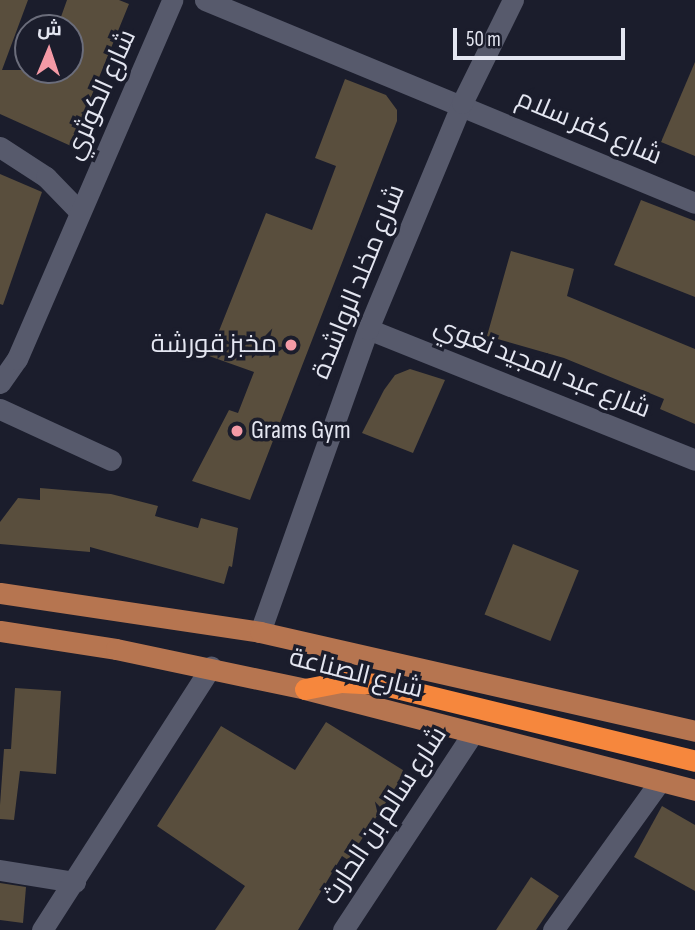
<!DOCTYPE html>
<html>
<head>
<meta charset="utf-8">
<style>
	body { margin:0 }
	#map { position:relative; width:695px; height:930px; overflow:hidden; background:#1b1d2c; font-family:"Sofia Sans Condensed",Cairo,sans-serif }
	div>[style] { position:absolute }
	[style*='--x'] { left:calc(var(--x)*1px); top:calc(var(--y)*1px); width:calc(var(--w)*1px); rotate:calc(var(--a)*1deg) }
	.building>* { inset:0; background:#594e3d; transform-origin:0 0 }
	.minor>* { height:21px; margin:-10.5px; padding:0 10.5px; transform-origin:10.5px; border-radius:10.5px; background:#575a6c }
	.major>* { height:21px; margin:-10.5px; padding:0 10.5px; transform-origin:10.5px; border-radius:10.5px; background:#b67550 }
	.highway>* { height:21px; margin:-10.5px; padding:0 10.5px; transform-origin:10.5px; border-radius:10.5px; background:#f6873d }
	.dots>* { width:19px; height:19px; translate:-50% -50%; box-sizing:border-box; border:4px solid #1b1d2c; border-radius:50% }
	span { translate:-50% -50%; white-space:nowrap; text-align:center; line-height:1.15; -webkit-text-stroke:7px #1b1d2c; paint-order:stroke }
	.street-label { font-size:26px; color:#e4e6f1 }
	.poi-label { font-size:26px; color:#e4e6f1 }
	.right { translate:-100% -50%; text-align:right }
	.left { translate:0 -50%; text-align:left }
	.north { position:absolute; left:14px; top:14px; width:70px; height:70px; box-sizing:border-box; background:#1b1d2c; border:2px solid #6b6d7b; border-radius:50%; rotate:2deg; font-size:19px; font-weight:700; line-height:28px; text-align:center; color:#e4e6f1 }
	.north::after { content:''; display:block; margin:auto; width:24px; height:32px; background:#f49aa6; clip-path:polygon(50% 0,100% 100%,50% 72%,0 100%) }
	.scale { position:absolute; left:453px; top:28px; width:172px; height:32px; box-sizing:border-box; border:4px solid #e4e6f1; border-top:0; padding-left:9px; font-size:21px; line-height:24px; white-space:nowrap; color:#e4e6f1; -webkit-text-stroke:5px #1b1d2c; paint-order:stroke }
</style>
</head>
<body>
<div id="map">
	<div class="building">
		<div style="clip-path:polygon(0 0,28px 0,2px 70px,70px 70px,70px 28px,57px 28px,67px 0,119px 0,129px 4px,71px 146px,0 114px)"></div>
		<div style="clip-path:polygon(695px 62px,695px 156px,661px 142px)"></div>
		<div style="clip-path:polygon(345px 79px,386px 95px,397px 110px,397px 121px,250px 500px,192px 481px,229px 410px,238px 413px,254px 372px,209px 356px,266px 213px,312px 230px,336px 166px,315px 158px)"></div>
		<div style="clip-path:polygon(0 174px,42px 192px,3px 305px,0 304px)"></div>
		<div style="clip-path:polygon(641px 200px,695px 221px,695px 297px,614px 265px)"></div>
		<div style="clip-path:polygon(511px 251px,574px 269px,567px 296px,695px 349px,695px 424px,660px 409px,664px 399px,564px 358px,487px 336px)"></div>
		<div style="clip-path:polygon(410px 369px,445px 380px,413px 453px,362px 433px,384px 390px,395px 375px)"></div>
		<div style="clip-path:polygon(40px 488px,111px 494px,158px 506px,155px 516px,198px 528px,201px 518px,238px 528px,232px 567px,229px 566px,224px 584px,90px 547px,90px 552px,0 544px,0 522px,18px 498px,40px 500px)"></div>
		<div style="left:513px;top:544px;width:71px;height:76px;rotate:22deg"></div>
		<div style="clip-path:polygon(15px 688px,61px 691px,56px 774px,20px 771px,14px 820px,0 819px,0 805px,4px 749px,11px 749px)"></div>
		<div style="clip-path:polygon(326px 722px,406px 772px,348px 860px,342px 856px,298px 930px,215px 930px,245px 886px,157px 826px,221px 726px,295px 770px)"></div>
		<div style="clip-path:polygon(662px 806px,695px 825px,695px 891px,634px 857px)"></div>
		<div style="clip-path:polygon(531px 877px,559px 896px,536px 930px,496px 930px)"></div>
		<div style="clip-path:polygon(0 883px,26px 887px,23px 923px,0 920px)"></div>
	</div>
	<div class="minor">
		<div style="--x:205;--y:0;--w:530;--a:22.5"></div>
		<div style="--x:0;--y:147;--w:55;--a:33.1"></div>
		<div style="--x:46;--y:177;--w:47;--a:45.9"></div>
		<div style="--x:368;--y:329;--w:352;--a:21.8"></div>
		<div style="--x:0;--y:383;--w:29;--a:-55"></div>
		<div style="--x:17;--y:359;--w:391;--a:-66.6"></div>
		<div style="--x:0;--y:409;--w:122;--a:24.7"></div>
		<div style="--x:260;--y:632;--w:322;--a:-70.4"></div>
		<div style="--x:368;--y:329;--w:245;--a:-67.4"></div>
		<div style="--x:462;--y:103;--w:115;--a:-63.7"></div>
		<div style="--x:0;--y:870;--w:76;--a:9.1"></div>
		<div style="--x:42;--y:930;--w:313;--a:-57.3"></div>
		<div style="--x:343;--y:930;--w:236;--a:-56.6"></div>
		<div style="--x:553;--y:930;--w:183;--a:-54.3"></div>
	</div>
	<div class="major">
		<div style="--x:0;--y:593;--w:263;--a:8.5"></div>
		<div style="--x:260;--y:632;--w:446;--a:12.8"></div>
		<div style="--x:0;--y:631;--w:117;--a:8.8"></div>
		<div style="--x:116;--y:649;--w:193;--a:11.9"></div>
		<div style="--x:305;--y:689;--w:403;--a:14.5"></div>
	</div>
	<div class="highway">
		<div style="--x:305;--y:689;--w:38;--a:-11"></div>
		<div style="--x:342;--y:682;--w:38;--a:3"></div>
		<div style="--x:380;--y:684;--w:324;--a:13.7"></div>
	</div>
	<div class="dots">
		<div style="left:291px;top:345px;background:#f49aa6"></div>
		<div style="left:237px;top:431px;background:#f49aa6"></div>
	</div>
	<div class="street-label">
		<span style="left:101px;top:95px;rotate:-66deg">شارع الكوثري</span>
		<span style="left:589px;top:128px;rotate:23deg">شارع كفر سلام</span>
		<span style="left:359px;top:282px;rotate:-68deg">شارع مخلد الرواشدة</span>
		<span style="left:542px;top:368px;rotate:22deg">شارع عبد المجيد نغوي</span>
		<span style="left:356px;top:674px;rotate:14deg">شارع الصناعة</span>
		<span style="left:385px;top:816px;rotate:-57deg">شارع سالم بن الحارث</span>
	</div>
	<div class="poi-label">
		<span class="right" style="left:277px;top:345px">مخبز قورشة</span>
		<span class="left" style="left:251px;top:431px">Grams Gym</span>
	</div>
	<div class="north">ش</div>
	<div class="scale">50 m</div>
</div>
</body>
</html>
